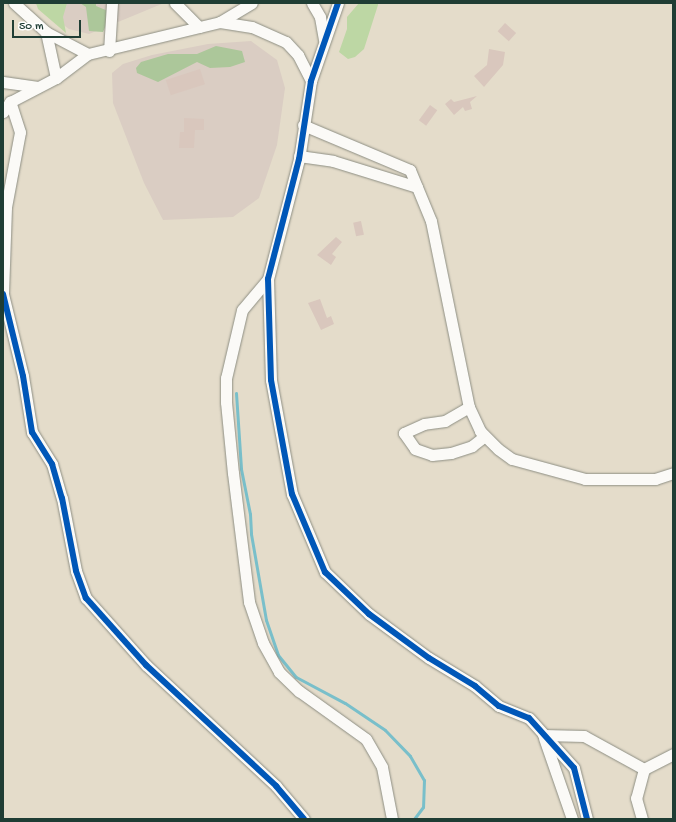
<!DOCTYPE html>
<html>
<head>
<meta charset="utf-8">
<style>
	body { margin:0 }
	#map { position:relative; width:676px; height:822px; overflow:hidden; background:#e4dcca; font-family:"Gochi Hand",sans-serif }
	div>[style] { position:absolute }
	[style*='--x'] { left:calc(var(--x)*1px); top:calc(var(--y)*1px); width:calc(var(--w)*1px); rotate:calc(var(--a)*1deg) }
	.industrial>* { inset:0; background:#dacdc3 }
	.green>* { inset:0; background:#bdd7a4 }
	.forest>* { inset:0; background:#acc79a }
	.stream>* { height:3px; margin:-1.5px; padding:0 1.5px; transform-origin:1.5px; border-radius:1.5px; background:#79bfca }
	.building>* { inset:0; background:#d9c7bd; transform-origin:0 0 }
	.roads { filter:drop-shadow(0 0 1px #8d8e83) drop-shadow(0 0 1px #8d8e83) }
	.minor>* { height:11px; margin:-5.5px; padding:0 5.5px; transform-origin:5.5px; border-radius:5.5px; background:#fbfaf7 }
	.cycleway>* { height:6px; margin:-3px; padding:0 3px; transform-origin:3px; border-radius:3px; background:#0057b8 }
	span { translate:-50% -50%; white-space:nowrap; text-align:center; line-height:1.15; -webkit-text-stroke:3.5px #fff; paint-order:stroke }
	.frame { position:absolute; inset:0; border:4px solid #1f3d34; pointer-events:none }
	.scale { position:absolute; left:12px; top:20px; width:69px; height:18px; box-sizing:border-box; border:2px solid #1f3d34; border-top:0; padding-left:5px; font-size:12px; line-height:14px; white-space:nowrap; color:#1f3d34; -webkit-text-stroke:3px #fff; paint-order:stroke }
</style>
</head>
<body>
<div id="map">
	<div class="industrial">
		<div style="clip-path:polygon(34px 3px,164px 3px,89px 34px,69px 29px)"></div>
		<div style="clip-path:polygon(251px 41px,277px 60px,285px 88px,277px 145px,259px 198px,233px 217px,163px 220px,144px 183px,113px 103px,112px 73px,123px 64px,152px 55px,208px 44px)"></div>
	</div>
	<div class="green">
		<div style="clip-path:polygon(36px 3px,67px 3px,63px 17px,66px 33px,38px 9px)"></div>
		<div style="clip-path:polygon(359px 3px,378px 3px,378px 5px,364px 49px,355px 57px,348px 59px,339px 52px,347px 29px,347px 17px)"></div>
	</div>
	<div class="forest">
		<div style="clip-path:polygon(80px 3px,96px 3px,96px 6px,108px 11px,109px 18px,103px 32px,89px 31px,86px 7px)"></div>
		<div style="clip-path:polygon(216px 46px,242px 51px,245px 62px,230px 67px,210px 68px,197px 62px,158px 82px,137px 73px,136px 68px,141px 62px,168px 54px,197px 54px)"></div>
	</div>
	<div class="stream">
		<div style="--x:236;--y:393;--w:76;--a:86.2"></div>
		<div style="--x:241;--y:469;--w:46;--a:78.7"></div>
		<div style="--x:250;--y:514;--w:20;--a:87"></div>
		<div style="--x:251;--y:534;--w:87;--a:80.1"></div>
		<div style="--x:266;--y:620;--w:37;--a:71"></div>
		<div style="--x:278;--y:655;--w:28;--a:51"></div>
		<div style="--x:296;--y:677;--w:55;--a:28"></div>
		<div style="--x:345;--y:703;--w:48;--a:34"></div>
		<div style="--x:385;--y:730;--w:36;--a:46"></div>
		<div style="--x:410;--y:756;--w:28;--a:60"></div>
		<div style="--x:424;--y:780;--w:27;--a:92"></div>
		<div style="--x:423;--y:807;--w:15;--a:127"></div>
	</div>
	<div class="building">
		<div style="left:505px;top:23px;width:15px;height:11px;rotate:42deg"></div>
		<div style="clip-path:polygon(489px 49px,505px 52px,503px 65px,484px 87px,474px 76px,487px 65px)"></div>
		<div style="left:200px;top:69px;width:16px;height:36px;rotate:72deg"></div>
		<div style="clip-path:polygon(477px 96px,470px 102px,472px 109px,465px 111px,463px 107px,454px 115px,445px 104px,451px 99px,454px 102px)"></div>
		<div style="left:430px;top:105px;width:9px;height:19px;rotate:36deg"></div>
		<div style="clip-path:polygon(184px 118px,204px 119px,204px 130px,195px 130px,194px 148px,179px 148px,180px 132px,184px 132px)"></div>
		<div style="left:361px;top:221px;width:14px;height:8px;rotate:78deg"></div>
		<div style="clip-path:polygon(336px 237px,342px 242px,332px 254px,336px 257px,331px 265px,317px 255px)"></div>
		<div style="clip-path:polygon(320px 299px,327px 318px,331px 316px,334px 324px,321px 330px,308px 303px)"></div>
	</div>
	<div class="roads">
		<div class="minor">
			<div style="--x:14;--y:3;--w:43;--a:42.2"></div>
			<div style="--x:46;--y:32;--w:47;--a:27.6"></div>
			<div style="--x:175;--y:3;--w:34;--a:45"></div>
			<div style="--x:312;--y:3;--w:16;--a:60"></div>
			<div style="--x:320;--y:17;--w:23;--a:80"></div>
			<div style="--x:338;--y:3;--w:83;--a:109.1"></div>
			<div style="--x:311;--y:81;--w:79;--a:98.7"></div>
			<div style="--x:299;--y:159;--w:124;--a:104.5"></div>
			<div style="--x:268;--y:279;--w:101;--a:88.3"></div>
			<div style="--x:271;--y:380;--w:116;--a:79.6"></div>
			<div style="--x:292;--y:494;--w:85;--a:67.1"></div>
			<div style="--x:325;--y:572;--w:61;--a:43.7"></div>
			<div style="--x:369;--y:614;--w:74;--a:36.3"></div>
			<div style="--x:429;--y:658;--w:54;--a:31.3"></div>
			<div style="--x:475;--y:686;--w:31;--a:40"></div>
			<div style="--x:499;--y:706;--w:32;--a:22"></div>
			<div style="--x:529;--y:718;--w:67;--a:48"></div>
			<div style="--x:574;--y:768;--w:53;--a:75.7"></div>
			<div style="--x:220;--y:22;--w:32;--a:9"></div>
			<div style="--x:252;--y:27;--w:37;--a:24"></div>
			<div style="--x:286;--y:42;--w:18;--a:47"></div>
			<div style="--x:298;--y:55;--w:29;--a:63"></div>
			<div style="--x:46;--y:32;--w:47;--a:77.7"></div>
			<div style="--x:109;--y:51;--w:48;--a:-86.4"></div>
			<div style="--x:3;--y:82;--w:35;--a:8"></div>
			<div style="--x:3;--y:112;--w:12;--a:-55"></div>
			<div style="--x:10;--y:102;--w:52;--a:-27.6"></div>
			<div style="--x:56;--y:78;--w:40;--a:-37"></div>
			<div style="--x:88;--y:54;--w:136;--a:-13.6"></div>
			<div style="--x:220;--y:22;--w:37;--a:-31"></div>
			<div style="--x:303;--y:125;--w:116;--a:22.8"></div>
			<div style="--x:410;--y:170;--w:55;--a:67.6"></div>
			<div style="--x:431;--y:221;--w:190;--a:78.5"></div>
			<div style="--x:469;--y:407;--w:26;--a:65"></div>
			<div style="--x:480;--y:431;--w:25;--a:45"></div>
			<div style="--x:498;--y:449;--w:17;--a:36"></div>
			<div style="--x:512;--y:459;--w:76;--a:15.3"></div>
			<div style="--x:585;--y:479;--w:70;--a:0"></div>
			<div style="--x:655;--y:479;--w:19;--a:-18"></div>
			<div style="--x:299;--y:156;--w:34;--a:8"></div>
			<div style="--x:333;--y:161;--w:88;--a:17.2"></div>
			<div style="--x:268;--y:279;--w:40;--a:130"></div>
			<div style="--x:242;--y:310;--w:70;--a:103.2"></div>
			<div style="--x:226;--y:378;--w:24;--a:90"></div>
			<div style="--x:226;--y:402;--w:71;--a:84.4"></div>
			<div style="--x:233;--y:473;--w:130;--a:82.9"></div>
			<div style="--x:249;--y:602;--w:43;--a:71.1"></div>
			<div style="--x:263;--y:643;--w:33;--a:61"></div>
			<div style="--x:279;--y:672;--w:28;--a:44"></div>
			<div style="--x:299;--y:691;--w:82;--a:35.6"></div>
			<div style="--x:366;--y:739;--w:32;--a:60"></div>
			<div style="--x:382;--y:767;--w:53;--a:79.1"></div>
			<div style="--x:3;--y:293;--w:86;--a:-88"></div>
			<div style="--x:6;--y:207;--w:76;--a:-79.4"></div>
			<div style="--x:20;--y:132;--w:32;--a:-108"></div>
			<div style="--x:3;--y:294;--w:84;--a:76.3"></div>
			<div style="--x:23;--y:376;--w:57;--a:80.9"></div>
			<div style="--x:32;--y:432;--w:38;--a:58"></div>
			<div style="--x:52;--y:464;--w:35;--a:74"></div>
			<div style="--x:62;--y:498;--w:74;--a:79.1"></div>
			<div style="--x:76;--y:571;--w:29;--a:70"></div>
			<div style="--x:86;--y:598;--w:90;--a:48.2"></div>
			<div style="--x:146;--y:665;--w:178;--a:42.9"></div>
			<div style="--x:276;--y:786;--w:43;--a:49.7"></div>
			<div style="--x:469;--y:407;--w:28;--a:150"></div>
			<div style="--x:445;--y:421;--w:21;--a:172"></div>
			<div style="--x:424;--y:424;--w:22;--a:156"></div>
			<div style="--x:404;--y:433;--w:19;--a:55"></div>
			<div style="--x:415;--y:449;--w:18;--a:19"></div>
			<div style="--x:432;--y:455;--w:19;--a:-6"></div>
			<div style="--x:451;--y:453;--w:22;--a:-18"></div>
			<div style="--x:472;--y:446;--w:16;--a:-38"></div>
			<div style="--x:543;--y:735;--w:41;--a:1.4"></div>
			<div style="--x:584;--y:736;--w:68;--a:28.8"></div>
			<div style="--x:644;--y:769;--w:30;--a:105"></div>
			<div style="--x:636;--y:798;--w:22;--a:74"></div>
			<div style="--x:544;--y:738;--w:86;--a:70.9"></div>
			<div style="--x:644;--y:769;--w:33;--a:-27"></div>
		</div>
	</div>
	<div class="cycleway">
		<div style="--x:338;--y:3;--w:83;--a:109.1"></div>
		<div style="--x:311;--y:81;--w:79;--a:98.7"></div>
		<div style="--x:299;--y:159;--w:124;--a:104.5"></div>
		<div style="--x:268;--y:279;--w:101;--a:88.3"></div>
		<div style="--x:271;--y:380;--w:116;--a:79.6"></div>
		<div style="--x:292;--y:494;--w:85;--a:67.1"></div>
		<div style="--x:325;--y:572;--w:61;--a:43.7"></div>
		<div style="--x:369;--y:614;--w:74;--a:36.3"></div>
		<div style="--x:429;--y:658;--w:54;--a:31.3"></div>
		<div style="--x:475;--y:686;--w:31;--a:40"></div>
		<div style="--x:499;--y:706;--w:32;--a:22"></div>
		<div style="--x:529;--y:718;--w:67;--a:48"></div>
		<div style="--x:574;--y:768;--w:53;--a:75.7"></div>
		<div style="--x:3;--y:294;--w:84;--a:76.3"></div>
		<div style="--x:23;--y:376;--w:57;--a:80.9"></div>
		<div style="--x:32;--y:432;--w:38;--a:58"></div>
		<div style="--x:52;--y:464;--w:35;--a:74"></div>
		<div style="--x:62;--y:498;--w:74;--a:79.1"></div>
		<div style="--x:76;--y:571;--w:29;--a:70"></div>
		<div style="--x:86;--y:598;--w:90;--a:48.2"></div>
		<div style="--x:146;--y:665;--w:178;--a:42.9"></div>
		<div style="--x:276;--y:786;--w:43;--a:49.7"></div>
	</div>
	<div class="frame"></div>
	<div class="scale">50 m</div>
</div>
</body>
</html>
